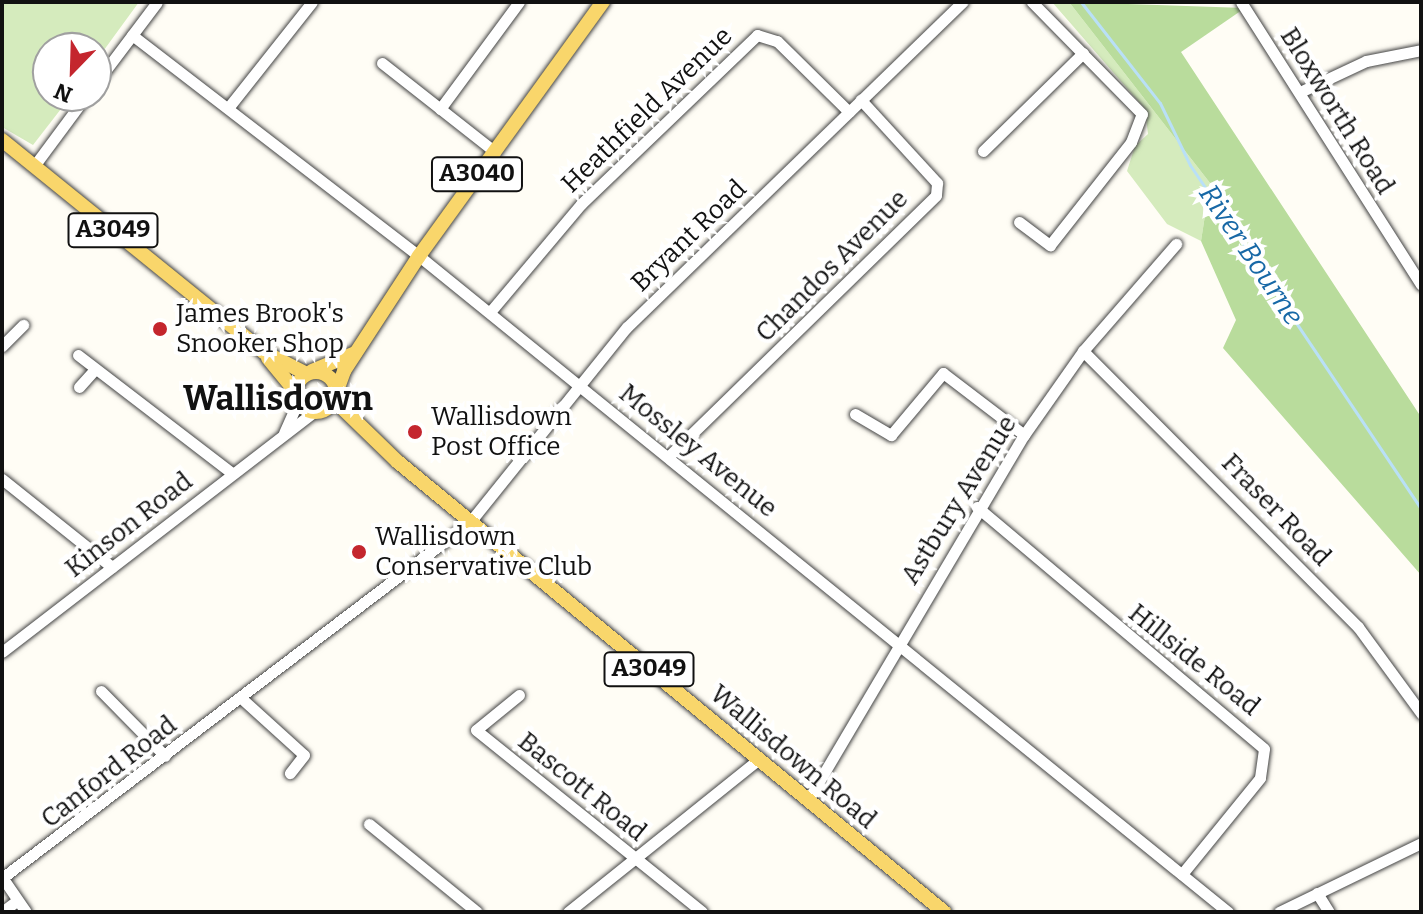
<!DOCTYPE html>
<html>
<head>
<meta charset="utf-8">
<style>
	body { margin:0 }
	#map { position:relative; width:1423px; height:914px; overflow:hidden; background:#fffdf5; font-family:Bitter,serif }
	div>[style] { position:absolute }
	[style*='--x'] { left:calc(var(--x)*1px); top:calc(var(--y)*1px); width:calc(var(--w)*1px); rotate:calc(var(--a)*1deg) }
	.green>* { inset:0; background:#d5ebbd }
	.forest>* { inset:0; background:#b9dc9c }
	.stream>* { height:3px; margin:-1.5px; padding:0 1.5px; transform-origin:1.5px; border-radius:1.5px; background:#b9e0f7 }
	.roads { filter:drop-shadow(0 0 2px #444) drop-shadow(0 0 2px #444) }
	.minor>* { height:11px; margin:-5.5px; padding:0 5.5px; transform-origin:5.5px; border-radius:5.5px; background:#fff }
	.major>* { height:14px; margin:-7px; padding:0 7px; transform-origin:7px; border-radius:7px; background:#f9d66b }
	.major>.ring { margin:-7px; padding:0; box-sizing:content-box; background:none; border:14px solid #f9d66b; border-radius:50% }
	.dots>* { width:22px; height:22px; translate:-50% -50%; box-sizing:border-box; border:4px solid #fff; border-radius:50% }
	span { translate:-50% -50%; white-space:nowrap; text-align:center; line-height:1.15; -webkit-text-stroke:8px #fff; paint-order:stroke }
	.shield-label span { padding:2px 6px; background:#fff; border:2px solid; border-radius:6px; -webkit-text-stroke-width:0 }
	.shield-label { font-size:24px; color:#111; font-weight:700 }
	.street-label { font-size:26px; color:#111 }
	.poi-label { font-size:26px; color:#111 }
	.left { translate:0 -50%; text-align:left }
	.water-label { font-size:28px; color:#1768a6; font-style:italic }
	.district-label { font-size:34px; color:#111; font-weight:700 }
	.frame { position:absolute; inset:0; border:4px solid #111; pointer-events:none }
	.north { position:absolute; left:32px; top:32px; width:80px; height:80px; box-sizing:border-box; background:#fff; border:2px solid #a0a0a0; border-radius:50%; rotate:203deg; font-size:22px; font-weight:700; line-height:32px; text-align:center; color:#111 }
	.north::after { content:''; display:block; margin:auto; width:28px; height:36px; background:#c4262e; clip-path:polygon(50% 0,100% 100%,50% 72%,0 100%) }
</style>
</head>
<body>
<div id="map">
	<div class="green">
		<div style="clip-path:polygon(2px 2px,139px 2px,96px 61px,96px 48px,48px 48px,48px 96px,71px 96px,33px 145px,2px 127px)"></div>
		<div style="clip-path:polygon(1052px 2px,1069px 2px,1210px 183px,1201px 241px,1167px 224px,1127px 171px,1135px 146px,1148px 134px,1145px 109px)"></div>
	</div>
	<div class="forest">
		<div style="clip-path:polygon(1069px 2px,1245px 8px,1181px 52px,1421px 417px,1421px 575px,1223px 348px,1236px 320px,1201px 241px,1210px 183px)"></div>
	</div>
	<div class="stream">
		<div style="--x:1081;--y:2;--w:128;--a:52"></div>
		<div style="--x:1160;--y:103;--w:69;--a:64.2"></div>
		<div style="--x:1190;--y:165;--w:414;--a:56.1"></div>
	</div>
	<div class="roads">
		<div class="minor">
			<div style="--x:1241;--y:2;--w:335;--a:57.5"></div>
			<div style="--x:132;--y:35;--w:362;--a:37.6"></div>
			<div style="--x:419;--y:256;--w:1042;--a:39.04"></div>
			<div style="--x:382;--y:63;--w:144;--a:38.2"></div>
			<div style="--x:96;--y:83;--w:101;--a:-53"></div>
			<div style="--x:1300;--y:92;--w:73;--a:-25.2"></div>
			<div style="--x:1366;--y:61;--w:56;--a:-11.3"></div>
			<div style="--x:228;--y:108;--w:135;--a:-51.6"></div>
			<div style="--x:440;--y:109;--w:133;--a:-53.6"></div>
			<div style="--x:983;--y:151;--w:140;--a:-44.4"></div>
			<div style="--x:34;--y:166;--w:87;--a:-53.4"></div>
			<div style="--x:1019;--y:222;--w:39;--a:37"></div>
			<div style="--x:1050;--y:245;--w:131;--a:-51.8"></div>
			<div style="--x:1131;--y:142;--w:30;--a:-69"></div>
			<div style="--x:1142;--y:114;--w:157;--a:-134.5"></div>
			<div style="--x:490;--y:312;--w:141;--a:-49.9"></div>
			<div style="--x:581;--y:204;--w:244;--a:-43.8"></div>
			<div style="--x:757;--y:35;--w:21;--a:17"></div>
			<div style="--x:777;--y:41;--w:101;--a:44.6"></div>
			<div style="--x:2;--y:346;--w:30;--a:-45"></div>
			<div style="--x:1083;--y:351;--w:390;--a:45.1"></div>
			<div style="--x:1358;--y:627;--w:107;--a:53.8"></div>
			<div style="--x:78;--y:355;--w:194;--a:37.5"></div>
			<div style="--x:79;--y:387;--w:24;--a:-48"></div>
			<div style="--x:855;--y:414;--w:42;--a:30.3"></div>
			<div style="--x:891;--y:435;--w:81;--a:-50"></div>
			<div style="--x:943;--y:373;--w:102;--a:37.4"></div>
			<div style="--x:284;--y:433;--w:35;--a:-66"></div>
			<div style="--x:669;--y:456;--w:373;--a:-44.3"></div>
			<div style="--x:936;--y:195;--w:12;--a:-85"></div>
			<div style="--x:937;--y:183;--w:113;--a:-132.5"></div>
			<div style="--x:2;--y:479;--w:141;--a:38.7"></div>
			<div style="--x:977;--y:507;--w:375;--a:40.1"></div>
			<div style="--x:1264;--y:749;--w:29;--a:98"></div>
			<div style="--x:1260;--y:778;--w:124;--a:129.1"></div>
			<div style="--x:2;--y:652;--w:394;--a:-37.6"></div>
			<div style="--x:101;--y:691;--w:91;--a:45.4"></div>
			<div style="--x:519;--y:695;--w:55;--a:140.9"></div>
			<div style="--x:476;--y:730;--w:290;--a:38.8"></div>
			<div style="--x:240;--y:697;--w:86;--a:42.2"></div>
			<div style="--x:304;--y:755;--w:23;--a:128"></div>
			<div style="--x:808;--y:800;--w:424;--a:-59.4"></div>
			<div style="--x:1024;--y:435;--w:103;--a:-54.9"></div>
			<div style="--x:1083;--y:351;--w:142;--a:-49"></div>
			<div style="--x:369;--y:824;--w:139;--a:39.2"></div>
			<div style="--x:2;--y:877;--w:42;--a:55.6"></div>
			<div style="--x:2;--y:878;--w:588;--a:-37.26"></div>
			<div style="--x:470;--y:522;--w:250;--a:-51.2"></div>
			<div style="--x:627;--y:327;--w:467;--a:-44.1"></div>
			<div style="--x:1317;--y:893;--w:22;--a:58"></div>
			<div style="--x:2;--y:912;--w:15;--a:-37"></div>
			<div style="--x:568;--y:912;--w:245;--a:-38.7"></div>
			<div style="--x:1279;--y:912;--w:158;--a:-25.9"></div>
		</div>
		<div class="major">
			<div style="--x:2;--y:140;--w:337;--a:39"></div>
			<div style="--x:264;--y:352;--w:48;--a:27.1"></div>
			<div style="--x:268;--y:358;--w:44;--a:50.5"></div>
			<div style="--x:312;--y:371;--w:47;--a:-22.7"></div>
			<div class="ring" style="left:296px;top:372px;width:26px;height:26px"></div>
			<div style="--x:335;--y:396;--w:27;--a:-70"></div>
			<div style="--x:344;--y:371;--w:137;--a:-56.9"></div>
			<div style="--x:419;--y:256;--w:314;--a:-54.1"></div>
			<div style="--x:334;--y:400;--w:89;--a:44.1"></div>
			<div style="--x:398;--y:462;--w:708;--a:39.49"></div>
		</div>
	</div>
	<div class="dots">
		<div style="left:160px;top:329px;background:#c4262e"></div>
		<div style="left:415px;top:432px;background:#c4262e"></div>
		<div style="left:359px;top:552px;background:#c4262e"></div>
	</div>
	<div class="shield-label">
		<span style="left:477px;top:174px">A3040</span>
		<span style="left:113px;top:230px">A3049</span>
		<span style="left:649px;top:669px">A3049</span>
	</div>
	<div class="street-label">
		<span style="left:647px;top:110px;rotate:-44deg">Heathfield Avenue</span>
		<span style="left:1337px;top:111px;rotate:58deg">Bloxworth Road</span>
		<span style="left:689px;top:236px;rotate:-44deg">Bryant Road</span>
		<span style="left:832px;top:266px;rotate:-45deg">Chandos Avenue</span>
		<span style="left:698px;top:451px;rotate:39deg">Mossley Avenue</span>
		<span style="left:959px;top:500px;rotate:-58deg">Astbury Avenue</span>
		<span style="left:1276px;top:510px;rotate:46deg">Fraser Road</span>
		<span style="left:129px;top:525px;rotate:-38deg">Kinson Road</span>
		<span style="left:1194px;top:660px;rotate:39deg">Hillside Road</span>
		<span style="left:793px;top:757px;rotate:40deg">Wallisdown Road</span>
		<span style="left:109px;top:772px;rotate:-38deg">Canford Road</span>
		<span style="left:582px;top:787px;rotate:39deg">Bascott Road</span>
	</div>
	<div class="poi-label">
		<span class="left" style="left:176px;top:329px">James Brook's<br>Snooker Shop</span>
		<span class="left" style="left:431px;top:432px">Wallisdown<br>Post Office</span>
		<span class="left" style="left:375px;top:552px">Wallisdown<br>Conservative Club</span>
	</div>
	<div class="water-label">
		<span style="left:1251px;top:255px;rotate:56deg">River Bourne</span>
	</div>
	<div class="district-label">
		<span style="left:278px;top:399px">Wallisdown</span>
	</div>
	<div class="frame"></div>
	<div class="north">N</div>
</div>
</body>
</html>
